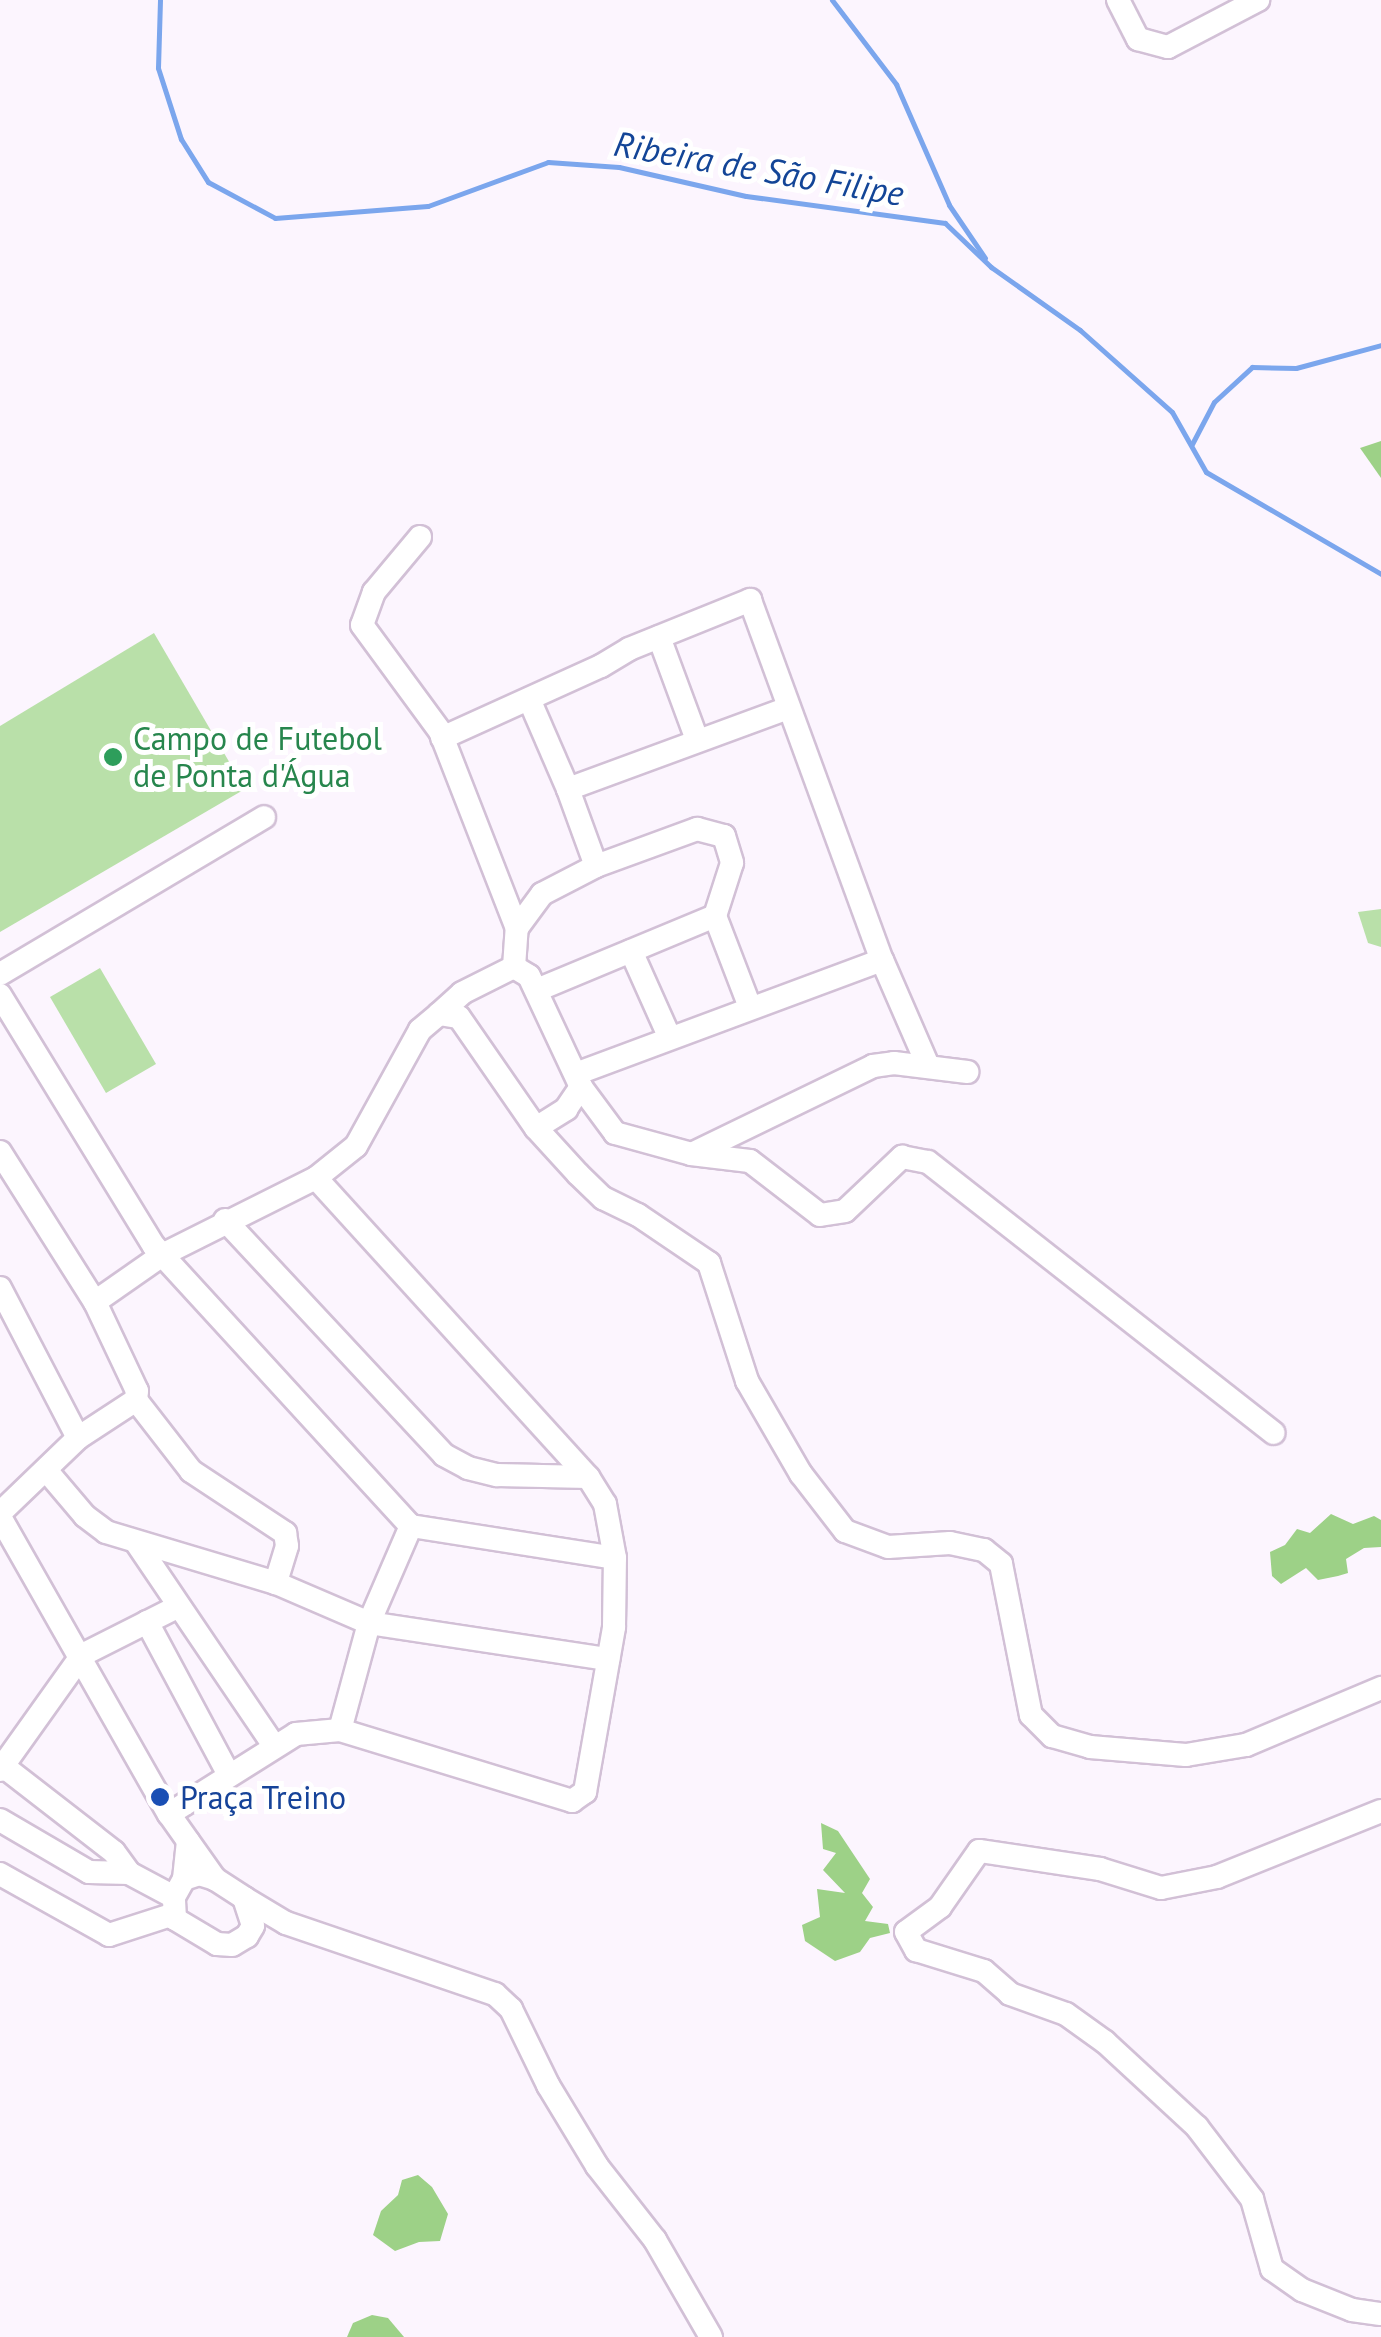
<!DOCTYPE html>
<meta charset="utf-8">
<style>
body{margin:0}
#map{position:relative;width:1381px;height:2337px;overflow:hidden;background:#fcf5fe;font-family:"PT Sans",sans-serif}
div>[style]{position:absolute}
.green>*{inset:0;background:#b9e0a9}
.forest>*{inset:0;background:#9dd187}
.stream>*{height:5px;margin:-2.5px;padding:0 2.5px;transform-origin:2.5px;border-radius:2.5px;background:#7ba6ed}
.roads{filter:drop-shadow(2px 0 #d2c0d6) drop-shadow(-2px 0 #d2c0d6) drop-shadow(0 2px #d2c0d6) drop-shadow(0 -2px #d2c0d6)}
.minor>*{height:22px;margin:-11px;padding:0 11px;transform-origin:11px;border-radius:11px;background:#fff}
.dots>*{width:28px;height:28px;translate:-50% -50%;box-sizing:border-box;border:5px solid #fff;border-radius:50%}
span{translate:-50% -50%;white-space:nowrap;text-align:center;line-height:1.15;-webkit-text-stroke:10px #fff;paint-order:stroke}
.leisure-label{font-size:32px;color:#27864d}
.left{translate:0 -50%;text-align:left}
.transit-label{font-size:32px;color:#164399}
.water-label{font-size:35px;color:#134597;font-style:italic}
</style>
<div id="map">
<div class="green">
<div style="clip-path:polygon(154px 633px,245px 789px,0 932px,0 726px)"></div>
<div style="clip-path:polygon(1381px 909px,1381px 947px,1368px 943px,1358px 912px)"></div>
<div style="clip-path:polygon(100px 968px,156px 1064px,106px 1093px,50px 997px)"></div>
</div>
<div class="forest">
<div style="clip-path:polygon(1381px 441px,1381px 478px,1360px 448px)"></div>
<div style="clip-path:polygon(1331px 1514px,1353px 1524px,1374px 1516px,1381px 1520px,1381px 1547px,1364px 1548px,1346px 1559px,1348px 1573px,1338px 1576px,1318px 1580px,1306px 1568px,1281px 1584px,1272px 1576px,1270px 1552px,1285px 1545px,1297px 1529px,1310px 1533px)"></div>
<div style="clip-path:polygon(821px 1823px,838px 1831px,870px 1879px,862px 1893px,873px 1907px,865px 1921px,888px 1924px,890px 1933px,870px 1938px,860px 1952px,835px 1961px,805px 1941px,802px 1925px,820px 1917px,817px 1889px,845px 1893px,823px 1870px,836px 1853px,823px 1849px)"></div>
<div style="clip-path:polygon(418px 2175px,432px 2187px,448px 2214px,440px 2241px,419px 2242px,395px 2251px,373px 2235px,381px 2211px,398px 2195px,402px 2180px)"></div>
<div style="clip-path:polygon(372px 2315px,388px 2318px,404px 2337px,347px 2337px,353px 2323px)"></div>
</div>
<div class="stream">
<div style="left:160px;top:0;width:68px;rotate:91.7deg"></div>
<div style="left:158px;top:68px;width:75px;rotate:72.1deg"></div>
<div style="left:181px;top:139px;width:51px;rotate:57.9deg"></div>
<div style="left:208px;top:182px;width:76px;rotate:28.2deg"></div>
<div style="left:275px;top:218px;width:153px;rotate:-4.5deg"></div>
<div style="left:428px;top:206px;width:128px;rotate:-20.1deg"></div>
<div style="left:548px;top:162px;width:71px;rotate:4deg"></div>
<div style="left:619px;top:167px;width:130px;rotate:12.9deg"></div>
<div style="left:746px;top:196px;width:201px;rotate:7.7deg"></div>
<div style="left:945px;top:223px;width:64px;rotate:43.7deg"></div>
<div style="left:991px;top:267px;width:109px;rotate:35.3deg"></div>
<div style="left:1080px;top:330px;width:123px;rotate:41.7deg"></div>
<div style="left:1172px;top:412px;width:69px;rotate:60.5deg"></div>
<div style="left:1206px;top:472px;width:203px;rotate:30.2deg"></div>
<div style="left:832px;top:0;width:106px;rotate:52.7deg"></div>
<div style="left:896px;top:84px;width:132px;rotate:66.3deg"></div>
<div style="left:949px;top:205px;width:64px;rotate:55.8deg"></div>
<div style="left:1192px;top:444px;width:47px;rotate:-62.4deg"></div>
<div style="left:1214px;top:402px;width:52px;rotate:-42.6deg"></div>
<div style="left:1252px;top:367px;width:44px;rotate:1.3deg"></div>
<div style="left:1296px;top:368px;width:88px;rotate:-15.1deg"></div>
</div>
<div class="roads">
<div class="minor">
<div style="left:1118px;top:0;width:44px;rotate:62.9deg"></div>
<div style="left:1138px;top:39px;width:31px;rotate:15deg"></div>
<div style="left:1168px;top:47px;width:102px;rotate:-27.6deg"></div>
<div style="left:420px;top:537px;width:72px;rotate:129.9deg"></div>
<div style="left:374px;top:592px;width:35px;rotate:110deg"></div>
<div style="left:362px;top:625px;width:132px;rotate:53.7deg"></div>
<div style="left:440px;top:731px;width:212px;rotate:68.7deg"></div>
<div style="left:659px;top:637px;width:110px;rotate:69.7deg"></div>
<div style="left:529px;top:699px;width:98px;rotate:66.6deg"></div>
<div style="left:442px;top:738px;width:175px;rotate:-24.4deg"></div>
<div style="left:601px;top:666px;width:33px;rotate:-31deg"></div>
<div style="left:629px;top:649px;width:131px;rotate:-22deg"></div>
<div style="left:750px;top:600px;width:383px;rotate:69.9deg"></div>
<div style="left:882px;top:960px;width:327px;rotate:159.6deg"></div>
<div style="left:596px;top:866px;width:108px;rotate:-20.1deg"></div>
<div style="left:697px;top:829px;width:28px;rotate:15deg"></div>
<div style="left:724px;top:836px;width:28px;rotate:73deg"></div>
<div style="left:732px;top:863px;width:56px;rotate:107.8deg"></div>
<div style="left:715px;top:916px;width:97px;rotate:69deg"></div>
<div style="left:631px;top:951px;width:93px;rotate:65.9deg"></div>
<div style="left:882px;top:960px;width:116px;rotate:66.5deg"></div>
<div style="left:514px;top:967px;width:39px;rotate:-86deg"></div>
<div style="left:517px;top:928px;width:42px;rotate:-53.7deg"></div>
<div style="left:542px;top:894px;width:61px;rotate:-27.4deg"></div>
<div style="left:596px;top:866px;width:82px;rotate:-110deg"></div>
<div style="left:568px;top:789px;width:234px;rotate:-20.2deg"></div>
<div style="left:0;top:974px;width:307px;rotate:-30.7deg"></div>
<div style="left:537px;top:990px;width:193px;rotate:-22.6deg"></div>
<div style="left:0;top:995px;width:294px;rotate:58.5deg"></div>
<div style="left:154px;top:1246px;width:380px;rotate:47.5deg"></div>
<div style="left:411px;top:1526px;width:206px;rotate:8.9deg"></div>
<div style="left:439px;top:1014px;width:31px;rotate:-42deg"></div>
<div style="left:462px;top:993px;width:58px;rotate:-26.6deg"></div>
<div style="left:514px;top:967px;width:17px;rotate:31deg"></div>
<div style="left:529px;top:976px;width:123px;rotate:64.9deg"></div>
<div style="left:581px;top:1087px;width:57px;rotate:53.5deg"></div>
<div style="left:615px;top:1133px;width:79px;rotate:15.4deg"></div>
<div style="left:691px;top:1154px;width:59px;rotate:6.8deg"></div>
<div style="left:750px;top:1161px;width:88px;rotate:37.6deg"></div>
<div style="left:820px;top:1215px;width:25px;rotate:-9deg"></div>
<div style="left:845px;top:1211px;width:79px;rotate:-43.5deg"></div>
<div style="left:902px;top:1157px;width:26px;rotate:11deg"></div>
<div style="left:928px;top:1162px;width:439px;rotate:38.1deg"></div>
<div style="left:536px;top:1128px;width:36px;rotate:-32deg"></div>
<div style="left:566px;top:1109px;width:27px;rotate:-56deg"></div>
<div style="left:0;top:1152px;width:178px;rotate:57.7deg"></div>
<div style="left:95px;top:1302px;width:98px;rotate:64.7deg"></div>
<div style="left:137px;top:1391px;width:9px;rotate:96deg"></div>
<div style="left:136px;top:1400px;width:69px;rotate:146.8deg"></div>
<div style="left:78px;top:1438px;width:108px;rotate:136.1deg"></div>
<div style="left:694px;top:1153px;width:199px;rotate:-25.9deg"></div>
<div style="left:873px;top:1066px;width:21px;rotate:-8deg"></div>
<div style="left:894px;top:1063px;width:74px;rotate:7deg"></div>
<div style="left:225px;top:1220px;width:321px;rotate:47deg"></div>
<div style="left:444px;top:1455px;width:27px;rotate:28deg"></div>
<div style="left:468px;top:1468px;width:30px;rotate:14deg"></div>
<div style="left:497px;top:1475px;width:91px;rotate:1.3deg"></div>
<div style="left:0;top:1288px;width:169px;rotate:62.5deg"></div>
<div style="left:95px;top:1302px;width:82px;rotate:-35deg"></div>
<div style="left:162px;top:1255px;width:172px;rotate:-26.6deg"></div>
<div style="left:316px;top:1178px;width:51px;rotate:-38.7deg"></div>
<div style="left:356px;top:1146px;width:132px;rotate:-61.1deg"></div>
<div style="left:420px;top:1030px;width:25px;rotate:-40deg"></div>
<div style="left:439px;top:1014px;width:20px;rotate:9deg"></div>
<div style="left:459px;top:1017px;width:135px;rotate:55.3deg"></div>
<div style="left:536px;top:1128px;width:62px;rotate:47.6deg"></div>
<div style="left:578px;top:1174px;width:35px;rotate:44deg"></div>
<div style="left:603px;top:1198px;width:39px;rotate:26deg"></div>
<div style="left:638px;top:1215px;width:86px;rotate:34.1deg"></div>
<div style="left:709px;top:1263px;width:124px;rotate:72.1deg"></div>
<div style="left:747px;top:1381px;width:108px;rotate:59.9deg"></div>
<div style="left:801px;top:1474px;width:72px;rotate:52.3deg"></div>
<div style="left:845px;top:1531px;width:46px;rotate:20.4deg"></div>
<div style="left:888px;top:1547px;width:62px;rotate:-3.7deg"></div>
<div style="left:950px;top:1543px;width:35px;rotate:12deg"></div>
<div style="left:984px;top:1550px;width:22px;rotate:39deg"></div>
<div style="left:1001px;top:1564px;width:154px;rotate:78.8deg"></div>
<div style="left:1031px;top:1715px;width:30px;rotate:45deg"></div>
<div style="left:1052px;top:1736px;width:40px;rotate:16deg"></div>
<div style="left:1090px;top:1747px;width:96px;rotate:4.8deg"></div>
<div style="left:1186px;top:1755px;width:61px;rotate:-9.5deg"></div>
<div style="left:1246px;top:1745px;width:147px;rotate:-22.9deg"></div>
<div style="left:136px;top:1400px;width:90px;rotate:52.2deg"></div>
<div style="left:191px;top:1471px;width:113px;rotate:33.4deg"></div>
<div style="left:285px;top:1533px;width:13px;rotate:81deg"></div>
<div style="left:287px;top:1546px;width:39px;rotate:107deg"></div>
<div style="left:46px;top:1470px;width:60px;rotate:49.7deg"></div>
<div style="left:85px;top:1516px;width:26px;rotate:37deg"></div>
<div style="left:106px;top:1532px;width:177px;rotate:16.7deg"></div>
<div style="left:276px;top:1583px;width:101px;rotate:23.3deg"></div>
<div style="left:369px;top:1623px;width:242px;rotate:8.6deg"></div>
<div style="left:0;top:1517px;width:342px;rotate:60.4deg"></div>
<div style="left:169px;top:1814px;width:80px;rotate:54.7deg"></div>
<div style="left:136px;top:1542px;width:246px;rotate:55.9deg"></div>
<div style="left:147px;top:1622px;width:174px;rotate:61.8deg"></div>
<div style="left:340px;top:1730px;width:111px;rotate:-74.8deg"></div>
<div style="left:369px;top:1623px;width:106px;rotate:-66.6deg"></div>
<div style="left:3px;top:1766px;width:140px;rotate:37.8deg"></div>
<div style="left:114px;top:1852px;width:26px;rotate:54deg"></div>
<div style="left:0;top:1770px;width:141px;rotate:-54.5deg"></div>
<div style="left:82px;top:1655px;width:106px;rotate:-26.8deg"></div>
<div style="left:1381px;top:1811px;width:177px;rotate:158.1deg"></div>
<div style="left:1217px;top:1877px;width:57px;rotate:168.9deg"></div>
<div style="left:1161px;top:1888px;width:64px;rotate:-162.7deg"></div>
<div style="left:1100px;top:1869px;width:122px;rotate:-171.5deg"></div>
<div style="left:979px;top:1851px;width:68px;rotate:124.9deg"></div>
<div style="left:940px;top:1907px;width:42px;rotate:143.7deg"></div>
<div style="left:906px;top:1932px;width:21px;rotate:61deg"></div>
<div style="left:916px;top:1950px;width:71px;rotate:17.2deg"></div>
<div style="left:984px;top:1971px;width:35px;rotate:41deg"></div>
<div style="left:1010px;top:1994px;width:59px;rotate:19.7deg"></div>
<div style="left:1066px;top:2014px;width:48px;rotate:35.7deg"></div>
<div style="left:1105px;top:2042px;width:125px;rotate:42.7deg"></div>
<div style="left:1197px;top:2127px;width:91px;rotate:52.6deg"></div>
<div style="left:1252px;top:2199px;width:73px;rotate:74.1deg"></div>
<div style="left:1272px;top:2269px;width:37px;rotate:35deg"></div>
<div style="left:1302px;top:2290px;width:54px;rotate:21.8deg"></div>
<div style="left:1352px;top:2310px;width:29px;rotate:8deg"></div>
<div style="left:169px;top:1814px;width:150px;rotate:-32.2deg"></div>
<div style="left:296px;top:1734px;width:44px;rotate:-5.2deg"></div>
<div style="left:340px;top:1730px;width:243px;rotate:17deg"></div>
<div style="left:572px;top:1801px;width:16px;rotate:-35deg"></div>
<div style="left:585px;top:1792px;width:168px;rotate:-80deg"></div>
<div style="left:614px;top:1627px;width:69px;rotate:-89.2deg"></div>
<div style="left:615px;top:1558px;width:55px;rotate:-100.5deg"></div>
<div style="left:605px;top:1504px;width:32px;rotate:-122deg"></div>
<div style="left:588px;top:1477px;width:404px;rotate:-132.3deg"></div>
<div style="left:0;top:1820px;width:103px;rotate:30.3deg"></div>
<div style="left:89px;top:1872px;width:40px;rotate:1.4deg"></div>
<div style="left:129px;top:1873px;width:51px;rotate:28.1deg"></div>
<div style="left:0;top:1874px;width:125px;rotate:29.2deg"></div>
<div style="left:109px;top:1935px;width:68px;rotate:-17.9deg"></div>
<div style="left:184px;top:1879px;width:16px;rotate:-18deg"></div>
<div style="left:199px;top:1874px;width:17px;rotate:17deg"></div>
<div style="left:215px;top:1879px;width:35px;rotate:33deg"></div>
<div style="left:244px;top:1898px;width:29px;rotate:72deg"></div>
<div style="left:253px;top:1926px;width:12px;rotate:121deg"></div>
<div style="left:247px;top:1936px;width:17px;rotate:149deg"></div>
<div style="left:232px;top:1945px;width:15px;rotate:-176deg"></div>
<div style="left:217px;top:1944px;width:49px;rotate:-149.2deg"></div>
<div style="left:175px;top:1919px;width:22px;rotate:-93deg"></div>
<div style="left:174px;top:1897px;width:21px;rotate:-61deg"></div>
<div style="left:184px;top:1879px;width:38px;rotate:-84deg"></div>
<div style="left:244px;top:1898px;width:49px;rotate:30.8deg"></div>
<div style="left:286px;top:1923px;width:221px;rotate:18.8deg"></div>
<div style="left:495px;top:1994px;width:22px;rotate:43deg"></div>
<div style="left:511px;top:2009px;width:85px;rotate:64deg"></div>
<div style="left:548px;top:2085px;width:95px;rotate:58.8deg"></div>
<div style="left:597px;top:2166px;width:94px;rotate:51.9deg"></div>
<div style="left:655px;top:2240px;width:112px;rotate:60deg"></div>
</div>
</div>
<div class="dots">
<div style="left:113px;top:757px;background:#2e9e5b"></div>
<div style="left:160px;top:1797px;background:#1a4fb4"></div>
</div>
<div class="leisure-label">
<span class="left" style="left:133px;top:757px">Campo de Futebol<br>de Ponta d'Água</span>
</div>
<div class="transit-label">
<span class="left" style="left:180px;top:1797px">Praça Treino</span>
</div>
<div class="water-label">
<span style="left:759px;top:168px;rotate:10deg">Ribeira de São Filipe</span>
</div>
</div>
